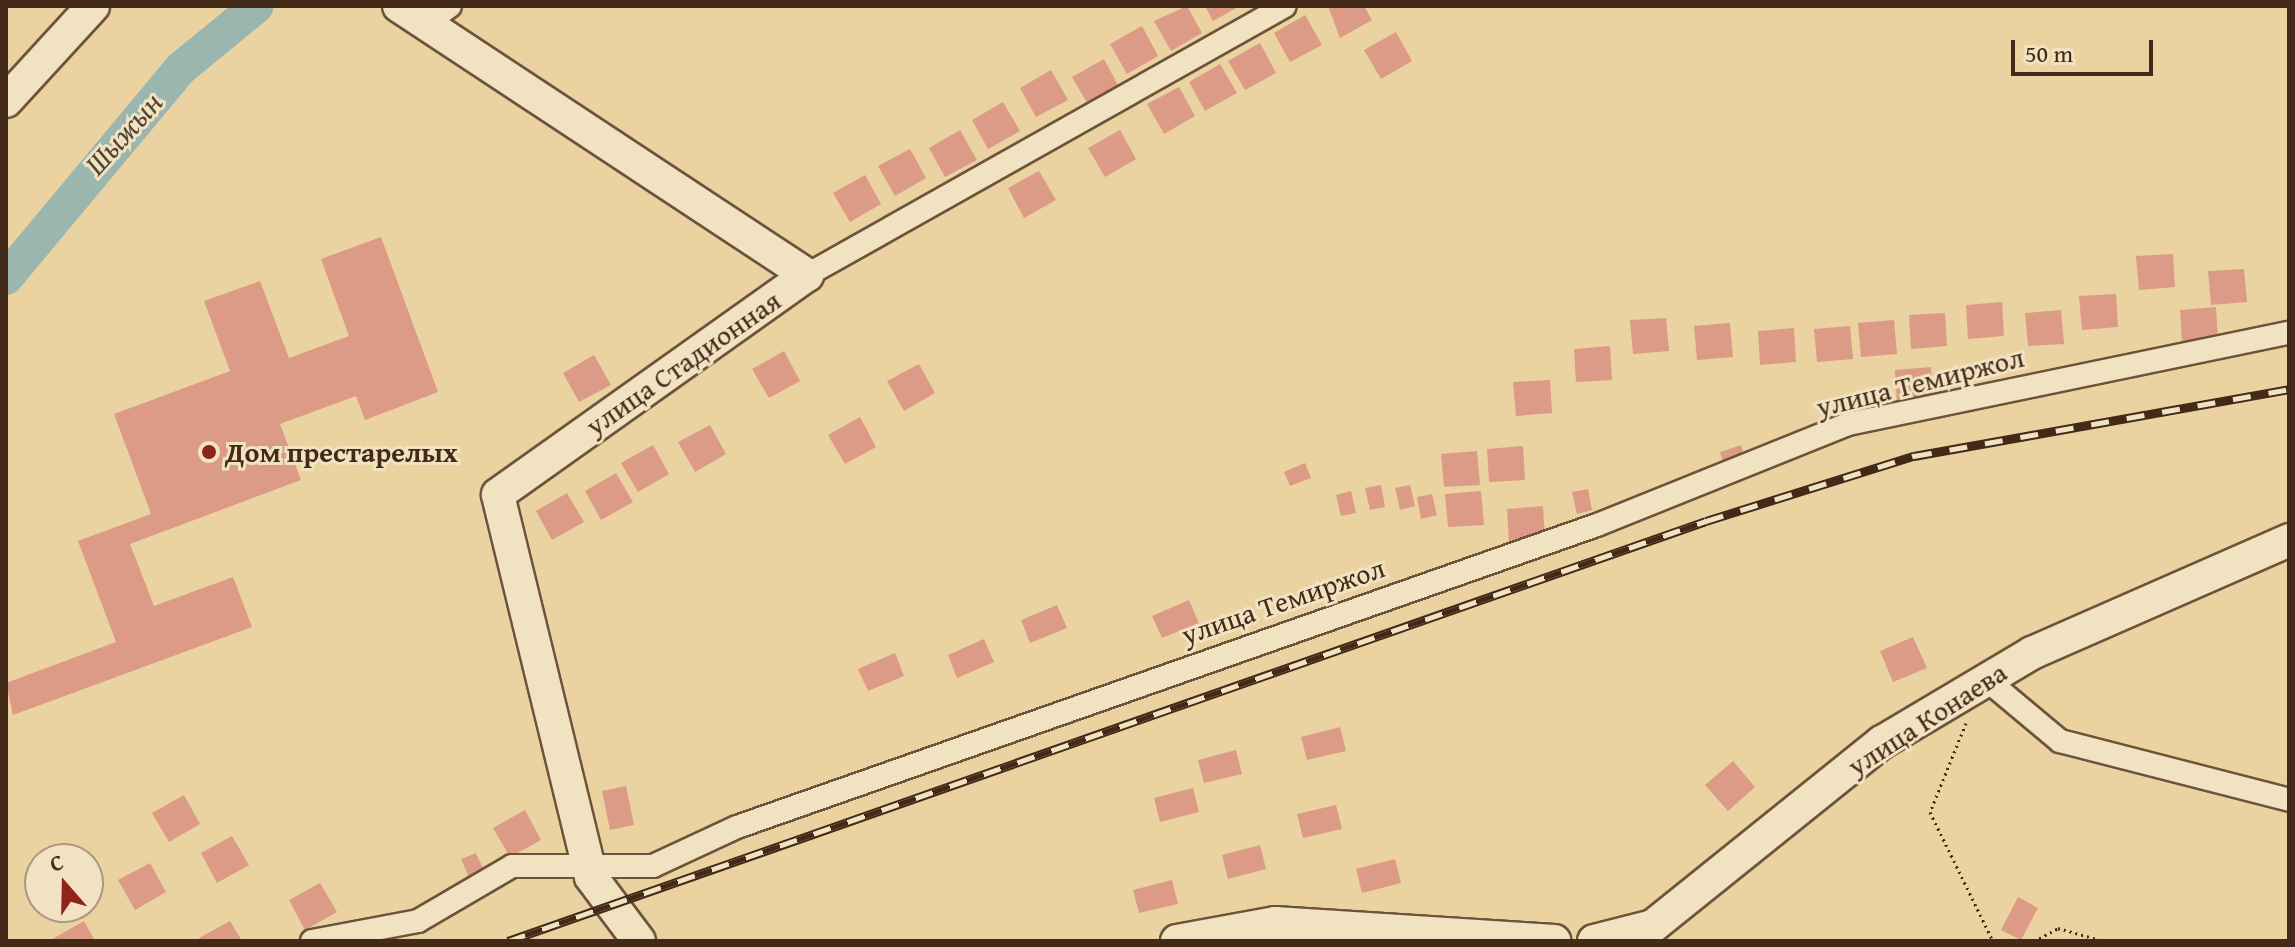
<!DOCTYPE html>
<meta charset="utf-8">
<style>
body{margin:0}
#map{position:relative;width:2295px;height:947px;overflow:hidden;background:#ead2a1;font-family:"Gentium Book Plus",serif}
div>[style]{position:absolute}
.river>*{height:34px;margin:-17px;padding:0 17px;transform-origin:17px;border-radius:17px;background:#9ab6ae}
.building>*{inset:0;background:#dc9b86}
.path>*{height:3px;margin-top:-1.5px;transform-origin:0;background:repeating-linear-gradient(90deg,#432917 0 2px,transparent 0 6px)}
.roads{filter:drop-shadow(2px 0 #6d533a) drop-shadow(-2px 0 #6d533a) drop-shadow(0 2px #6d533a) drop-shadow(0 -2px #6d533a)}
.street>*{height:22px;margin:-11px;padding:0 11px;transform-origin:11px;border-radius:11px;background:#f1e2c2}
.secondary>*{height:32px;margin:-16px;padding:0 16px;transform-origin:16px;border-radius:16px;background:#f1e2c2}
.rail>*{height:9px;margin-top:-4.5px;transform-origin:0;background:repeating-linear-gradient(90deg,#f1e2c2 0 18px,#432917 0 36px);box-sizing:border-box;border-block:2px solid #432917}
.dots>*{width:22px;height:22px;translate:-50% -50%;box-sizing:border-box;border:4px solid #f1e2c2;border-radius:50%}
span{translate:-50% -50%;white-space:nowrap;text-align:center;line-height:1.15;-webkit-text-stroke:6px #f1e2c2;paint-order:stroke}
.street-label{font-size:28px;color:#432917}
.poi-label{font-size:28px;color:#432917;font-weight:700}
.left{translate:0 -50%;text-align:left}
.water-label{font-size:30px;color:#544535;font-style:italic}
.frame{position:absolute;inset:0;border:8px solid #432917;pointer-events:none}
.north{position:absolute;left:24px;top:843px;width:80px;height:80px;box-sizing:border-box;background:#f1e2c2;border:2px solid #ab987e;border-radius:50%;rotate:340deg;font-size:22px;font-weight:700;line-height:32px;text-align:center;color:#432917}
.north::after{content:'';display:block;margin:auto;width:28px;height:36px;background:#8f2418;clip-path:polygon(50% 0,100% 100%,50% 72%,0 100%)}
.scale{position:absolute;left:2011px;top:40px;width:142px;height:36px;box-sizing:border-box;border:4px solid #432917;border-top:0;padding-left:10px;font-size:24px;line-height:28px;white-space:nowrap;color:#432917;-webkit-text-stroke:6px #f1e2c2;paint-order:stroke}
</style>
<div id="map">
<div class="river">
<div style="left:6px;top:278px;width:272px;rotate:-50.2deg"></div>
<div style="left:180px;top:69px;width:99px;rotate:-39.3deg"></div>
</div>
<div class="building">
<div style="clip-path:polygon(1187px 6px,1202px 33px,1171px 51px,1154px 21px)"></div>
<div style="clip-path:polygon(1205px 6px,1240px 6px,1213px 21px)"></div>
<div style="clip-path:polygon(1328px 6px,1364px 6px,1372px 20px,1340px 38px)"></div>
<div style="clip-path:polygon(1305px 15px,1322px 45px,1290px 62px,1274px 33px)"></div>
<div style="clip-path:polygon(1142px 26px,1158px 56px,1127px 74px,1110px 44px)"></div>
<div style="clip-path:polygon(1396px 32px,1412px 61px,1381px 79px,1364px 50px)"></div>
<div style="clip-path:polygon(1260px 43px,1276px 73px,1245px 90px,1228px 61px)"></div>
<div style="clip-path:polygon(1104px 59px,1120px 89px,1089px 106px,1072px 77px)"></div>
<div style="clip-path:polygon(1220px 64px,1237px 93px,1205px 111px,1189px 82px)"></div>
<div style="clip-path:polygon(1051px 70px,1068px 100px,1036px 117px,1020px 88px)"></div>
<div style="clip-path:polygon(1179px 87px,1195px 116px,1164px 134px,1147px 104px)"></div>
<div style="clip-path:polygon(1003px 102px,1020px 131px,988px 149px,972px 120px)"></div>
<div style="clip-path:polygon(960px 130px,977px 160px,945px 177px,929px 148px)"></div>
<div style="clip-path:polygon(1120px 130px,1136px 159px,1105px 177px,1088px 148px)"></div>
<div style="clip-path:polygon(910px 149px,926px 178px,895px 196px,878px 166px)"></div>
<div style="clip-path:polygon(1039px 171px,1056px 200px,1024px 218px,1008px 188px)"></div>
<div style="clip-path:polygon(865px 175px,881px 204px,850px 222px,833px 193px)"></div>
<div style="clip-path:polygon(381px 237px,438px 392px,365px 420px,356px 396px,280px 424px,301px 480px,130px 544px,154px 606px,233px 577px,252px 627px,13px 715px,6px 683px,116px 642px,78px 541px,151px 514px,114px 414px,230px 371px,204px 301px,260px 281px,289px 358px,349px 336px,321px 259px)"></div>
<div style="clip-path:polygon(2173px 254px,2175px 287px,2139px 290px,2136px 256px)"></div>
<div style="clip-path:polygon(2244px 269px,2247px 302px,2211px 305px,2208px 271px)"></div>
<div style="clip-path:polygon(2116px 294px,2118px 327px,2082px 330px,2079px 296px)"></div>
<div style="clip-path:polygon(2002px 302px,2004px 336px,1968px 339px,1966px 305px)"></div>
<div style="clip-path:polygon(2216px 307px,2218px 340px,2182px 343px,2180px 310px)"></div>
<div style="clip-path:polygon(2061px 310px,2064px 344px,2028px 346px,2025px 313px)"></div>
<div style="clip-path:polygon(1945px 313px,1947px 346px,1911px 349px,1909px 315px)"></div>
<div style="clip-path:polygon(1666px 318px,1669px 351px,1633px 354px,1630px 320px)"></div>
<div style="clip-path:polygon(1894px 320px,1897px 354px,1861px 357px,1858px 323px)"></div>
<div style="clip-path:polygon(1730px 323px,1733px 357px,1697px 360px,1694px 326px)"></div>
<div style="clip-path:polygon(1850px 326px,1853px 359px,1817px 362px,1814px 329px)"></div>
<div style="clip-path:polygon(1794px 328px,1796px 362px,1760px 365px,1758px 331px)"></div>
<div style="clip-path:polygon(1610px 346px,1612px 380px,1576px 382px,1574px 349px)"></div>
<div style="clip-path:polygon(784px 351px,800px 381px,769px 398px,752px 369px)"></div>
<div style="clip-path:polygon(594px 355px,611px 385px,579px 402px,563px 373px)"></div>
<div style="clip-path:polygon(919px 364px,935px 393px,904px 411px,887px 381px)"></div>
<div style="clip-path:polygon(1931px 367px,1933px 400px,1897px 403px,1895px 370px)"></div>
<div style="clip-path:polygon(1550px 380px,1552px 413px,1516px 416px,1513px 382px)"></div>
<div style="clip-path:polygon(860px 417px,876px 447px,845px 464px,828px 435px)"></div>
<div style="clip-path:polygon(710px 425px,726px 454px,695px 472px,678px 442px)"></div>
<div style="clip-path:polygon(653px 445px,669px 474px,638px 492px,621px 463px)"></div>
<div style="clip-path:polygon(1741px 445px,1745px 460px,1724px 467px,1720px 452px)"></div>
<div style="clip-path:polygon(1523px 446px,1525px 480px,1489px 482px,1487px 449px)"></div>
<div style="clip-path:polygon(1477px 451px,1480px 485px,1444px 487px,1441px 454px)"></div>
<div style="clip-path:polygon(1305px 463px,1311px 478px,1290px 486px,1284px 472px)"></div>
<div style="clip-path:polygon(616px 473px,633px 502px,601px 520px,585px 491px)"></div>
<div style="clip-path:polygon(1381px 485px,1385px 507px,1370px 510px,1365px 488px)"></div>
<div style="clip-path:polygon(1410px 485px,1415px 506px,1400px 510px,1395px 488px)"></div>
<div style="clip-path:polygon(1588px 489px,1592px 510px,1577px 514px,1572px 492px)"></div>
<div style="clip-path:polygon(1351px 491px,1356px 513px,1341px 516px,1336px 495px)"></div>
<div style="clip-path:polygon(1481px 491px,1484px 525px,1448px 527px,1445px 494px)"></div>
<div style="clip-path:polygon(567px 493px,584px 522px,552px 540px,536px 511px)"></div>
<div style="clip-path:polygon(1432px 494px,1437px 515px,1421px 519px,1417px 497px)"></div>
<div style="clip-path:polygon(1543px 506px,1545px 540px,1509px 543px,1507px 509px)"></div>
<div style="clip-path:polygon(1189px 600px,1199px 623px,1162px 638px,1152px 616px)"></div>
<div style="clip-path:polygon(1057px 605px,1067px 628px,1030px 643px,1021px 620px)"></div>
<div style="clip-path:polygon(1913px 637px,1927px 668px,1893px 682px,1880px 651px)"></div>
<div style="clip-path:polygon(984px 639px,994px 662px,957px 678px,948px 655px)"></div>
<div style="clip-path:polygon(895px 653px,904px 676px,868px 691px,858px 669px)"></div>
<div style="clip-path:polygon(1340px 727px,1346px 751px,1307px 760px,1301px 737px)"></div>
<div style="clip-path:polygon(1236px 750px,1242px 774px,1204px 783px,1198px 760px)"></div>
<div style="clip-path:polygon(1733px 761px,1755px 787px,1728px 811px,1705px 785px)"></div>
<div style="clip-path:polygon(626px 786px,634px 825px,610px 830px,602px 791px)"></div>
<div style="clip-path:polygon(1193px 788px,1199px 812px,1160px 822px,1154px 798px)"></div>
<div style="clip-path:polygon(184px 795px,200px 824px,169px 842px,152px 813px)"></div>
<div style="clip-path:polygon(1336px 805px,1342px 829px,1303px 838px,1297px 814px)"></div>
<div style="clip-path:polygon(525px 810px,541px 840px,510px 857px,493px 828px)"></div>
<div style="clip-path:polygon(232px 836px,249px 865px,217px 883px,201px 853px)"></div>
<div style="clip-path:polygon(1260px 845px,1266px 869px,1228px 879px,1222px 855px)"></div>
<div style="clip-path:polygon(476px 853px,486px 875px,471px 882px,461px 859px)"></div>
<div style="clip-path:polygon(1395px 859px,1401px 883px,1362px 893px,1356px 869px)"></div>
<div style="clip-path:polygon(150px 863px,166px 892px,135px 910px,118px 880px)"></div>
<div style="clip-path:polygon(1172px 880px,1178px 904px,1139px 913px,1133px 890px)"></div>
<div style="clip-path:polygon(320px 883px,337px 912px,305px 930px,289px 900px)"></div>
<div style="clip-path:polygon(2018px 897px,2038px 908px,2021px 940px,2001px 930px)"></div>
<div style="clip-path:polygon(84px 921px,95px 941px,49px 941px)"></div>
<div style="clip-path:polygon(230px 921px,242px 941px,200px 941px,199px 938px)"></div>
</div>
<div class="path">
<div style="left:1966px;top:723px;width:96px;rotate:112deg"></div>
<div style="left:1930px;top:812px;width:144px;rotate:64deg"></div>
<div style="left:2034px;top:941px;width:27px;rotate:-28deg"></div>
<div style="left:2058px;top:928px;width:48px;rotate:15.8deg"></div>
</div>
<div class="roads">
<div class="street">
<div style="left:426px;top:23px;width:29px;rotate:-35deg"></div>
<div style="left:807px;top:275px;width:548px;rotate:-29.37deg"></div>
<div style="left:1987px;top:680px;width:95px;rotate:39.9deg"></div>
<div style="left:2060px;top:741px;width:236px;rotate:14.4deg"></div>
<div style="left:312px;top:941px;width:108px;rotate:-10.7deg"></div>
<div style="left:418px;top:921px;width:109px;rotate:-30.3deg"></div>
<div style="left:512px;top:866px;width:141px"></div>
<div style="left:653px;top:866px;width:93px;rotate:-24.9deg"></div>
<div style="left:737px;top:827px;width:911px;rotate:-19.35deg"></div>
<div style="left:1597px;top:525px;width:271px;rotate:-21.9deg"></div>
<div style="left:1848px;top:424px;width:450px;rotate:-11.7deg"></div>
</div>
<div class="secondary">
<div style="left:399px;top:6px;width:489px;rotate:33.4deg"></div>
<div style="left:807px;top:275px;width:379px;rotate:144.6deg"></div>
<div style="left:498px;top:495px;width:393px;rotate:76.3deg"></div>
<div style="left:591px;top:877px;width:80px;rotate:53.1deg"></div>
<div style="left:6px;top:101px;width:129px;rotate:-47.5deg"></div>
<div style="left:1177px;top:941px;width:100px;rotate:-10.4deg"></div>
<div style="left:1275px;top:923px;width:280px;rotate:3.7deg"></div>
<div style="left:1594px;top:941px;width:61px;rotate:-14.3deg"></div>
<div style="left:1653px;top:926px;width:294px;rotate:-38.8deg"></div>
<div style="left:1882px;top:742px;width:174px;rotate:-30.7deg"></div>
<div style="left:2032px;top:653px;width:281px;rotate:-23.7deg"></div>
</div>
</div>
<div class="rail">
<div style="left:508px;top:941px;width:1269px;rotate:-19.32deg"></div>
<div style="left:1706px;top:521px;width:218px;rotate:-17.4deg"></div>
<div style="left:1914px;top:456px;width:381px;rotate:-10.1deg"></div>
</div>
<div class="dots">
<div style="left:209px;top:452px;background:#8f2418"></div>
</div>
<div class="street-label">
<span style="left:683px;top:363px;rotate:-35deg">улица Стадионная</span>
<span style="left:1920px;top:382px;rotate:-14deg">улица Темиржол</span>
<span style="left:1283px;top:601px;rotate:-19deg">улица Темиржол</span>
<span style="left:1927px;top:719px;rotate:-33deg">улица Конаева</span>
</div>
<div class="poi-label">
<span class="left" style="left:225px;top:452px">Дом престарелых</span>
</div>
<div class="water-label">
<span style="left:123px;top:133px;rotate:-48deg">Шыжын</span>
</div>
<div class="frame"></div>
<div class="north">С</div>
<div class="scale">50 m</div>
</div>
